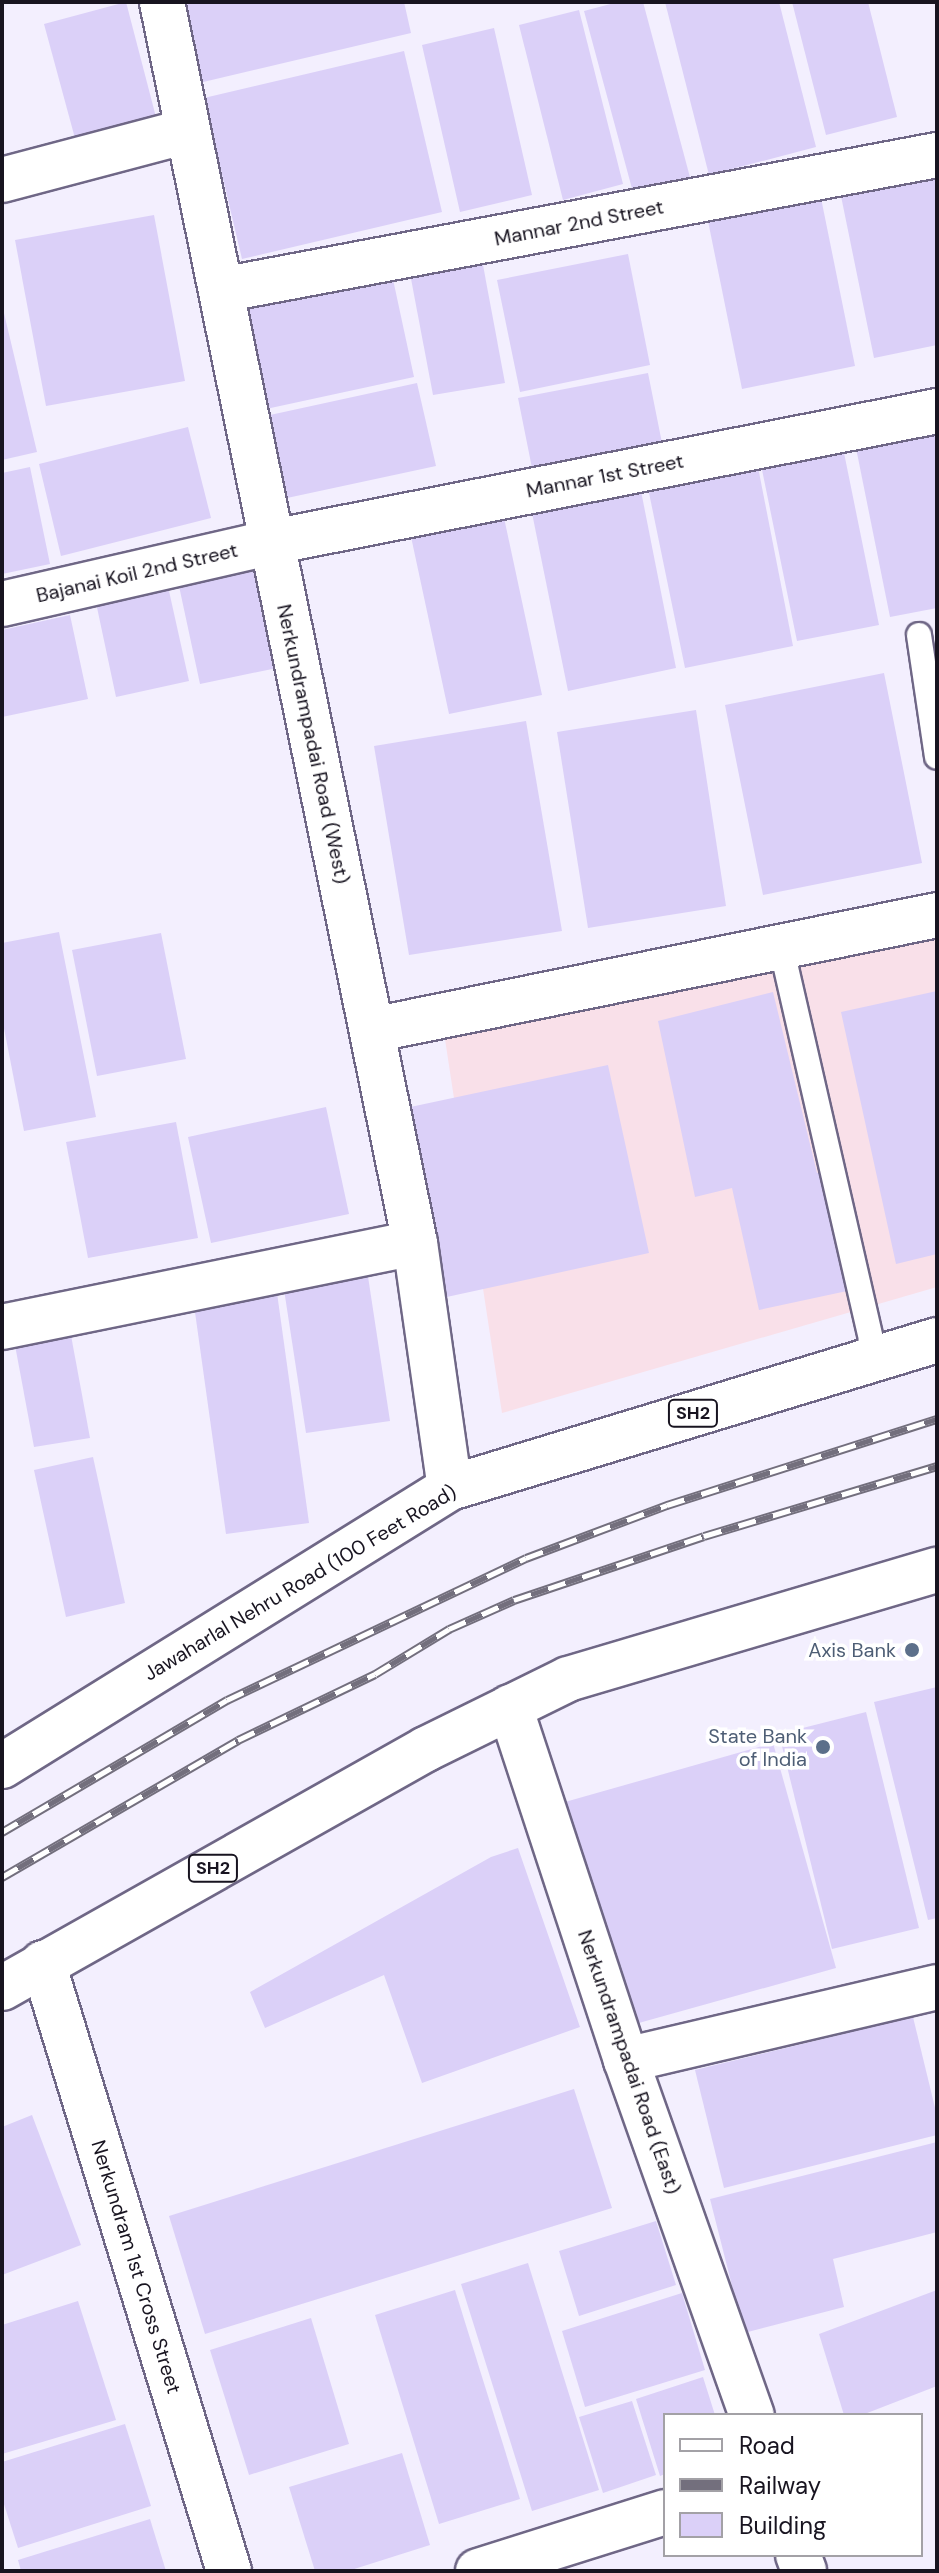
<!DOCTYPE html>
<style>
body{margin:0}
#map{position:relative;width:939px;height:2573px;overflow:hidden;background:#f3effe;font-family:"DM Sans",sans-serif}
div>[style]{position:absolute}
.commercial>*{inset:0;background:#f9e0e9}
.building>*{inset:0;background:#dbd0f8}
.roads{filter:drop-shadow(2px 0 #6f6786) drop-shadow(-2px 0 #6f6786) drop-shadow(0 2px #6f6786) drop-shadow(0 -2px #6f6786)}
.service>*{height:24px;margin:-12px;padding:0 12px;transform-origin:12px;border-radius:12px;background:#fff}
.minor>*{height:44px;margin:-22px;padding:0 22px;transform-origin:22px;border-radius:22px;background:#fff}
.tertiary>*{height:44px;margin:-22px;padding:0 22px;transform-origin:22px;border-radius:22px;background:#fff}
.primary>*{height:44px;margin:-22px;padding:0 22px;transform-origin:22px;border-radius:22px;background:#fff}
.rail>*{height:9px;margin-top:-4.5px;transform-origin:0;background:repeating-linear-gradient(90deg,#fff 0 18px,#736f7d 0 36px);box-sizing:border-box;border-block:2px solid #736f7d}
.dots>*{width:22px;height:22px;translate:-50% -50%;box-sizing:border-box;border:4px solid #fff;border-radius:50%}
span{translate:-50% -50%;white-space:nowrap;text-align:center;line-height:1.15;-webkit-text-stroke:7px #fff;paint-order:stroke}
.shield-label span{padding:2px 6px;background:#fff;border:2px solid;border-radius:6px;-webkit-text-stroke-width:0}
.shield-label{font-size:18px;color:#181420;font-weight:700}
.street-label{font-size:20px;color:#181420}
.service-label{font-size:20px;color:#4e5e75}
.right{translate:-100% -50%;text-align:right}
.frame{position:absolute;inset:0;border:4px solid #181420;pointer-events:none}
.legend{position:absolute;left:663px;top:2413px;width:260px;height:144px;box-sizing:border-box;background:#fff;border:2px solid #a3a1a6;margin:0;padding:10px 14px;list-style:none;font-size:24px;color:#181420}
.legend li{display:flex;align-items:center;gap:16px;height:40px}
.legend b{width:40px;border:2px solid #a3a1a6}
</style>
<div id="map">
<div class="commercial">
<div style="clip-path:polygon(937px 913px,937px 1287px,502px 1413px,443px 1026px)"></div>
</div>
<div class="building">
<div style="clip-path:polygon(126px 2px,157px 121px,76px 142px,44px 24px)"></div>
<div style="clip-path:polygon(180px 2px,404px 2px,411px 33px,199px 83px)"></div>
<div style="clip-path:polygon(618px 2px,643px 2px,691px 181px,634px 196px,584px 11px)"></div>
<div style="clip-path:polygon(665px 2px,779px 2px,816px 147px,709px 175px)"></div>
<div style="clip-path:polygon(792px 2px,868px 2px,897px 117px,826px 135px)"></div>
<div style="clip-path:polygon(579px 10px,623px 184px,563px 200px,519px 25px)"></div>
<div style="clip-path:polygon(494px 28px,532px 195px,460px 212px,422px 45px)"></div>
<div style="clip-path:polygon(404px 51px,442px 212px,242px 259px,204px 98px)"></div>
<div style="clip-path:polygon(937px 177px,937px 345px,874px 358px,841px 196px)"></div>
<div style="clip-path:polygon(820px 193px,855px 366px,742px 389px,707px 216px)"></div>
<div style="clip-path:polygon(154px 215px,185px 381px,46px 406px,15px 240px)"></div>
<div style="clip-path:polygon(480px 249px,505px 383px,433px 395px,408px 263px)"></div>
<div style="clip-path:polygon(628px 254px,650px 365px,520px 392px,497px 280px)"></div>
<div style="clip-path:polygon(391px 270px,414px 377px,266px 409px,243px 301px)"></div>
<div style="clip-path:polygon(3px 309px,37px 452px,2px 460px,2px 310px)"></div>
<div style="clip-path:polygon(648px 373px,662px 443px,532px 468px,518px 398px)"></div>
<div style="clip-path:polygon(417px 383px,436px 466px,287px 498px,270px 415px)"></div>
<div style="clip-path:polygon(937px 422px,937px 608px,890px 617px,854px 438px)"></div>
<div style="clip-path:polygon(188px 427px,211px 518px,61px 556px,39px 464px)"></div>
<div style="clip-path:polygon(842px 443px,879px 625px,797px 641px,760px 460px)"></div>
<div style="clip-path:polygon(757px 462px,793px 646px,685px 668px,647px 483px)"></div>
<div style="clip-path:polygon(30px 467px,50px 564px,2px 574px,2px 473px)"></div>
<div style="clip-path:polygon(641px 491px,676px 668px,568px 691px,532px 513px)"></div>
<div style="clip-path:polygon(503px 513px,542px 695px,449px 714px,410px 532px)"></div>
<div style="clip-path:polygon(256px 569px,277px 668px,200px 684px,179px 586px)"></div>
<div style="clip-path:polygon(167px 582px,189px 681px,116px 697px,95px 598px)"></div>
<div style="clip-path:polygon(70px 615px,88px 699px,2px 717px,2px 630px)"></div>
<div style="clip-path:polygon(884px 673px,922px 863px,763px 895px,725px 705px)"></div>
<div style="clip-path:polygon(696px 710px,726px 906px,588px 928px,557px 732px)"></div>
<div style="clip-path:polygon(526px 721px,562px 931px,409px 955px,374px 746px)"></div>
<div style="clip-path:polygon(59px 932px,96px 1117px,24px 1131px,2px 1018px,2px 943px)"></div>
<div style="clip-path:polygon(161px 933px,186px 1059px,97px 1076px,72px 950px)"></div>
<div style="clip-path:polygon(937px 991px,937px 1254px,896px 1264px,841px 1012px)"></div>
<div style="clip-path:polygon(773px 992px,817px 1173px,822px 1171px,847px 1291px,759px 1310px,732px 1188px,695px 1197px,658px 1021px)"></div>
<div style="clip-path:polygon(608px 1065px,649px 1253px,442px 1298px,401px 1109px)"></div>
<div style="clip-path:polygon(326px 1107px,349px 1214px,211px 1243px,188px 1137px)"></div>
<div style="clip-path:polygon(176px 1122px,198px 1238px,88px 1258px,66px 1142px)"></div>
<div style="clip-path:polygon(367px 1270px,390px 1421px,306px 1433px,283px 1283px)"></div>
<div style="clip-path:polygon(277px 1293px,309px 1523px,226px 1534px,194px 1305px)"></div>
<div style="clip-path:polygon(70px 1330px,90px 1438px,34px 1447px,14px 1340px)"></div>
<div style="clip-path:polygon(93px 1457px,125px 1603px,66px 1617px,34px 1470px)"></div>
<div style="clip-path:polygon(937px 1687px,937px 1918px,928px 1920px,874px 1702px)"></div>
<div style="clip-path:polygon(866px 1712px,919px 1928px,832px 1949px,779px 1734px)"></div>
<div style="clip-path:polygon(773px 1743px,836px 1968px,628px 2026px,565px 1802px)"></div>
<div style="clip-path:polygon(518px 1848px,580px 2027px,422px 2083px,384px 1975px,265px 2028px,250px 1992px,491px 1857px)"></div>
<div style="clip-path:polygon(913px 2017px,937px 2116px,937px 2135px,724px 2188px,695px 2070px)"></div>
<div style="clip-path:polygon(574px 2089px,612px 2208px,205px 2334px,169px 2216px)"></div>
<div style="clip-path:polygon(32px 2115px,81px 2245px,2px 2275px,2px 2127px)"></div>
<div style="clip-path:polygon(937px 2142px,937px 2232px,833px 2259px,844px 2307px,744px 2333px,710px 2199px)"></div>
<div style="clip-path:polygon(656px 2221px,676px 2285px,579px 2316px,559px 2251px)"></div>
<div style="clip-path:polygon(528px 2263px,599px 2490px,532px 2511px,461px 2284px)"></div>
<div style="clip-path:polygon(455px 2290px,520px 2499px,439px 2524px,375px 2315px)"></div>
<div style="clip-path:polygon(937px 2290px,937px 2386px,862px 2415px,844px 2415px,819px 2334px)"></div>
<div style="clip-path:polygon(682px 2293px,705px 2370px,585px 2407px,562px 2331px)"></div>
<div style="clip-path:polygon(78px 2301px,116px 2420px,2px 2454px,2px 2325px)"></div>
<div style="clip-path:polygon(311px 2318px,349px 2444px,249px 2475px,210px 2350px)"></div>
<div style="clip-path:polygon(703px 2377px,715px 2415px,665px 2415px,665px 2474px,660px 2476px,636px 2399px)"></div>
<div style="clip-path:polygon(632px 2401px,656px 2475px,603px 2493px,579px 2417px)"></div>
<div style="clip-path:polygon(125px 2424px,151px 2506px,18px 2548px,2px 2498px,2px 2462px)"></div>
<div style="clip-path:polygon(402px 2453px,430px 2545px,348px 2571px,315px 2571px,289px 2487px)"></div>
<div style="clip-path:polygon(150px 2519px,166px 2571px,21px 2571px,18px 2560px)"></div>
</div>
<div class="roads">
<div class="service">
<div style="left:919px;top:635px;width:123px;rotate:81.6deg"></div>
<div style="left:781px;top:946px;width:403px;rotate:77.1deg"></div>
<div style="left:871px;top:1339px;width:21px;rotate:101deg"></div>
</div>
<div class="minor">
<div style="left:2px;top:180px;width:192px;rotate:-14.8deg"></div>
<div style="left:221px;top:290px;width:729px;rotate:-10.68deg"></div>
<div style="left:2px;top:604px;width:277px;rotate:-12.9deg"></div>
<div style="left:272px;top:542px;width:678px;rotate:-11.14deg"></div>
<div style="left:372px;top:1030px;width:577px;rotate:-11.5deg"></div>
<div style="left:2px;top:1327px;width:421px;rotate:-11.5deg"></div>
<div style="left:43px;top:1963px;width:636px;rotate:72.99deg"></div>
<div style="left:626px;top:2060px;width:319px;rotate:-13.2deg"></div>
<div style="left:478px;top:2571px;width:196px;rotate:-17.5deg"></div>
</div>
<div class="tertiary">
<div style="left:162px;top:2px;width:1267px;rotate:78.48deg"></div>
<div style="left:415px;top:1243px;width:247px;rotate:81.9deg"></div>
<div style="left:510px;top:1707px;width:372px;rotate:71.8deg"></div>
<div style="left:626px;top:2060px;width:377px;rotate:70.5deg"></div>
<div style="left:798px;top:2555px;width:17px;rotate:69deg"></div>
</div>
<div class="primary">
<div style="left:2px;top:1766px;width:527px;rotate:-31.82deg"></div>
<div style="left:450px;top:1488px;width:509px;rotate:-16.9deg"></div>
<div style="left:2px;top:1988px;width:487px;rotate:-29.4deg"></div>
<div style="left:426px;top:1749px;width:158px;rotate:-26.2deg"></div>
<div style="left:568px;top:1679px;width:385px;rotate:-16.5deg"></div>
</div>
</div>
<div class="rail">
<div style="left:2px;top:1832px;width:261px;rotate:-30.4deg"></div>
<div style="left:227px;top:1700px;width:331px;rotate:-25.4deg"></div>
<div style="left:526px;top:1558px;width:151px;rotate:-20.6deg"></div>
<div style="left:667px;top:1505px;width:283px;rotate:-17.7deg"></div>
<div style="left:2px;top:1877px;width:273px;rotate:-30.1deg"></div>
<div style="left:238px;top:1740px;width:152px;rotate:-25.7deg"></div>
<div style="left:375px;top:1674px;width:87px;rotate:-31.3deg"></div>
<div style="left:449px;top:1629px;width:71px;rotate:-24deg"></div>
<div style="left:514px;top:1600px;width:200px;rotate:-18.6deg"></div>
<div style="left:704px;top:1536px;width:243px;rotate:-16.7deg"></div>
</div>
<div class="dots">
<div style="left:912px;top:1650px;background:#5c6f8a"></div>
<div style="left:823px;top:1747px;background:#5c6f8a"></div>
</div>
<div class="shield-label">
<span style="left:693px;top:1413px">SH2</span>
<span style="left:213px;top:1868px">SH2</span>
</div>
<div class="street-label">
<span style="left:579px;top:223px;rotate:-11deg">Mannar 2nd Street</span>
<span style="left:605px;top:476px;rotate:-11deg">Mannar 1st Street</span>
<span style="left:137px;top:573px;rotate:-13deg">Bajanai Koil 2nd Street</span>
<span style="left:313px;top:744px;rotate:78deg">Nerkundrampadai Road (West)</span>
<span style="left:300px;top:1583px;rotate:-31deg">Jawaharlal Nehru Road (100 Feet Road)</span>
<span style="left:629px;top:2062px;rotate:71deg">Nerkundrampadai Road (East)</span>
<span style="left:136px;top:2267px;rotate:73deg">Nerkundram 1st Cross Street</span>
</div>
<div class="service-label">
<span class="right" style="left:896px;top:1650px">Axis Bank</span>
<span class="right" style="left:807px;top:1748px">State Bank<br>of India</span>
</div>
<div class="frame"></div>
<ul class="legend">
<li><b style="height:10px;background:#fff"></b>Road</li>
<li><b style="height:10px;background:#736f7d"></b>Railway</li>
<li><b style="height:22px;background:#dbd0f8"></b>Building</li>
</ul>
</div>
